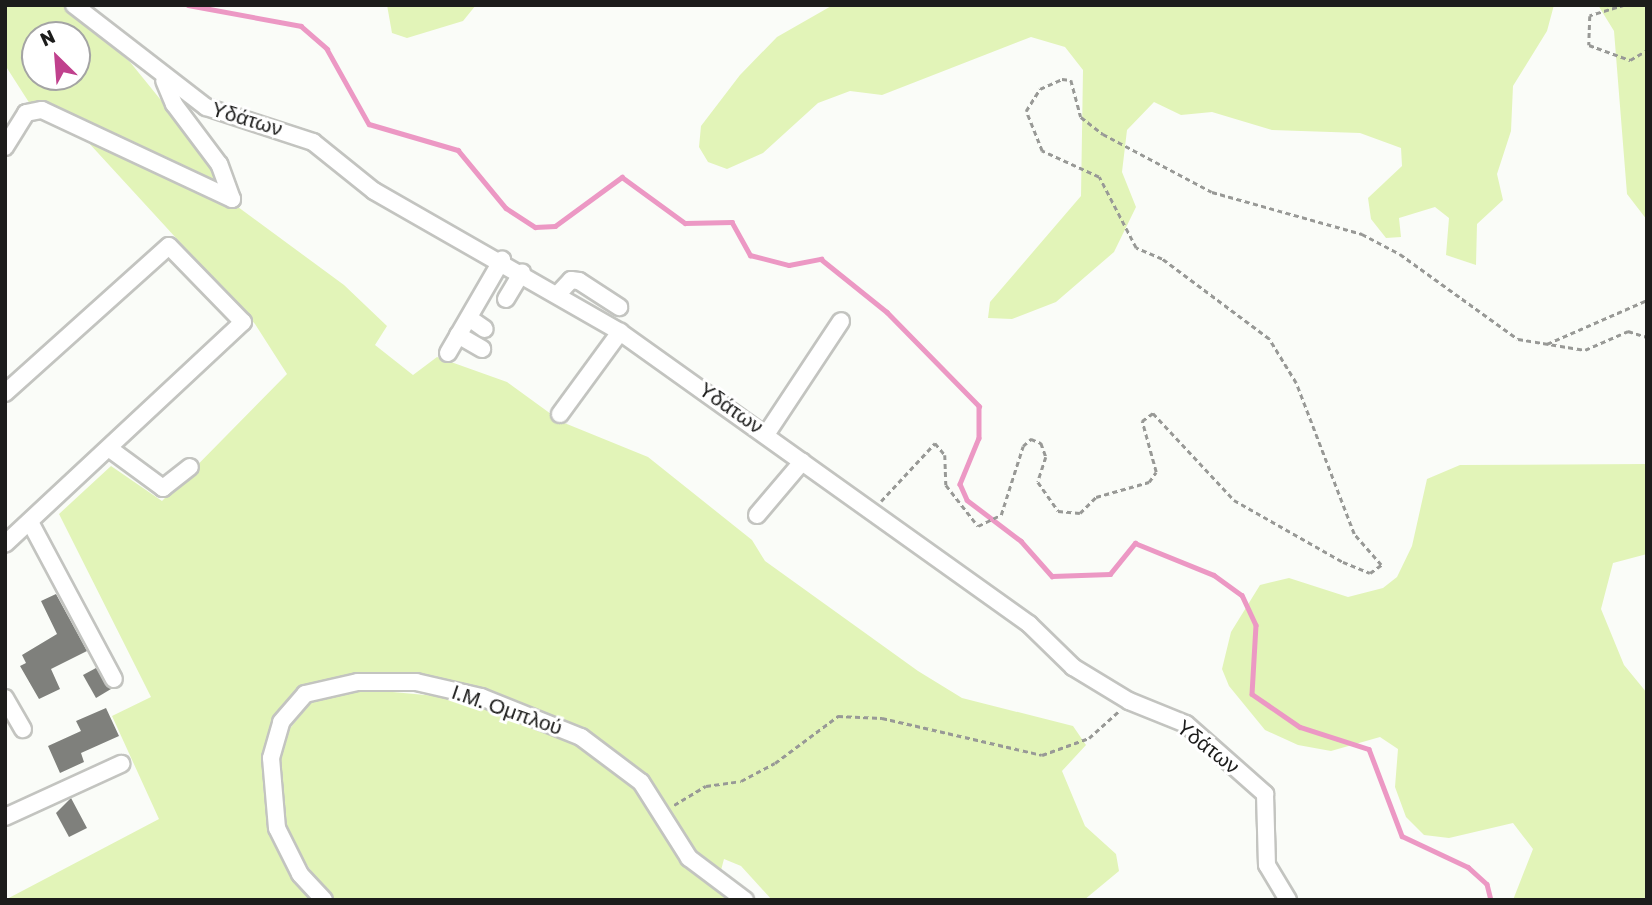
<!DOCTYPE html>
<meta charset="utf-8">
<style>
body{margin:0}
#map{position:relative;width:1652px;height:905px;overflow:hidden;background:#fafcf8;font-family:Rubik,sans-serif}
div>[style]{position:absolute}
.green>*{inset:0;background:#e2f4b8}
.stream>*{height:4.5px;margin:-2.25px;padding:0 2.25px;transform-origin:2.25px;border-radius:2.25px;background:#ec98c4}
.building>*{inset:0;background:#7f807c}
.path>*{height:2.5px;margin-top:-1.25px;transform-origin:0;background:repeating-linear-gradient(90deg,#989996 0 5px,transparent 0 8.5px)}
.roads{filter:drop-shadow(2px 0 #c3c4c0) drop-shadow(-2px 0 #c3c4c0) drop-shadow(0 2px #c3c4c0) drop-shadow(0 -2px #c3c4c0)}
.minor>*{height:16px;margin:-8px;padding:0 8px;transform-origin:8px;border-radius:8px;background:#fff}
span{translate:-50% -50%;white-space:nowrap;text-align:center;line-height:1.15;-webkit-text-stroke:6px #fff;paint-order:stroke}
.street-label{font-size:21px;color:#1c1c1b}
.frame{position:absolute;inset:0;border:7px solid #1c1c1b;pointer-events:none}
.north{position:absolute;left:21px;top:21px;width:70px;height:70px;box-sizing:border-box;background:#fff;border:2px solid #a4a4a4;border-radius:50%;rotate:335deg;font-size:19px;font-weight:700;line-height:28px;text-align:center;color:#1c1c1b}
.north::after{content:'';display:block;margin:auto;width:24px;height:32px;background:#c0418d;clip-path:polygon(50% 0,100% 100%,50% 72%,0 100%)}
</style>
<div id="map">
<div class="green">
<div style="clip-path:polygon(evenodd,5px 5px,63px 5px,130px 62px,216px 168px,219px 186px,30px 104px,5px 65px,5px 5px,35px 35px,77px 35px,77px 77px,35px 77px,35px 35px)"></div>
<div style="clip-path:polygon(387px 5px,476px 5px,463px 21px,407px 38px,392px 33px)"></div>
<div style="clip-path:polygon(833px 5px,1554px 5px,1547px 31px,1513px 86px,1511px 131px,1497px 174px,1503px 200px,1477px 224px,1476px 265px,1446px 255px,1449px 218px,1435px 207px,1399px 218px,1401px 237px,1386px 238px,1371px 219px,1368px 198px,1402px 166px,1401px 148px,1360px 133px,1272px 130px,1212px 112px,1181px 115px,1154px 102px,1127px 130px,1122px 172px,1136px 207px,1114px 252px,1056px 302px,1012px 319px,988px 318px,990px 302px,1081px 196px,1083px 70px,1065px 47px,1031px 37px,882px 95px,850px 91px,818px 103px,763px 153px,727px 169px,708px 162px,699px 147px,701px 126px,740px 75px,777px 37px)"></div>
<div style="clip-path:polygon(1598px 5px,1647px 5px,1647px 220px,1627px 194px,1614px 31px)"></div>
<div style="clip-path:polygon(87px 141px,238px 207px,344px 285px,387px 326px,375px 345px,413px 375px,437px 357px,507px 382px,562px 422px,648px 457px,752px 540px,765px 561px,918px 671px,962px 698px,1073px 726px,1086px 745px,1062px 771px,1085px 826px,1116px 854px,1119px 871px,1084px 900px,772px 900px,741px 866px,724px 859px,720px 874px,702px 860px,641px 775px,582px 730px,435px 676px,390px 674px,309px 685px,273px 721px,263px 784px,267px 821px,282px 858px,314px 900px,5px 900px,159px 819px,112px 716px,151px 697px,59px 514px,111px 466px,162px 501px,287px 374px,255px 324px)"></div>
<div style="clip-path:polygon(1647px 464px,1647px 554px,1613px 563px,1601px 609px,1624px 665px,1647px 693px,1647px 900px,1513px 900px,1533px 849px,1513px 823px,1449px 838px,1424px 835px,1406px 817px,1395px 787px,1398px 749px,1380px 737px,1331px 751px,1298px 745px,1265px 730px,1229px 686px,1222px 669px,1231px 632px,1260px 585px,1289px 578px,1348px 597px,1383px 588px,1397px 577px,1412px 546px,1427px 479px,1460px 465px)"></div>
<div style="clip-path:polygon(360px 689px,458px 698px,569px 739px,625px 777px,734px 900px,331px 900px,286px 834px,280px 755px,287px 732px,313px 700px)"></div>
</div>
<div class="stream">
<div style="left:188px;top:5px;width:115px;rotate:10.5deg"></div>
<div style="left:301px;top:26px;width:35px;rotate:41deg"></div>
<div style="left:327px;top:49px;width:86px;rotate:60.8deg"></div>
<div style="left:369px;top:124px;width:93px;rotate:16.3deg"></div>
<div style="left:458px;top:150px;width:75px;rotate:50.4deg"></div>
<div style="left:506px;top:208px;width:35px;rotate:33deg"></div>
<div style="left:535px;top:227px;width:20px;rotate:-3deg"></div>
<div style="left:555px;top:226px;width:83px;rotate:-36.2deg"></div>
<div style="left:622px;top:177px;width:78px;rotate:36.1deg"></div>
<div style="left:685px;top:223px;width:47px;rotate:-1.2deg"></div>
<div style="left:732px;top:222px;width:38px;rotate:61deg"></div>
<div style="left:750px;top:255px;width:40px;rotate:14.4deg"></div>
<div style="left:789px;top:265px;width:33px;rotate:-11deg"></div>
<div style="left:821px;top:259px;width:85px;rotate:38.8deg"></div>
<div style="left:887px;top:312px;width:132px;rotate:45.6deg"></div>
<div style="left:979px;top:406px;width:32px;rotate:90deg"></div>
<div style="left:979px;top:438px;width:50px;rotate:112.4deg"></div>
<div style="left:960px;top:484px;width:17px;rotate:66deg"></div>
<div style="left:967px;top:500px;width:68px;rotate:37.2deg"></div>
<div style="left:1021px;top:541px;width:47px;rotate:48.5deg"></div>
<div style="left:1052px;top:576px;width:58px;rotate:-2deg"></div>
<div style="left:1110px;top:574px;width:40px;rotate:-51deg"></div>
<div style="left:1135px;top:543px;width:85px;rotate:22.1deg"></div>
<div style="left:1214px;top:575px;width:34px;rotate:36deg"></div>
<div style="left:1242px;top:595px;width:33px;rotate:65deg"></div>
<div style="left:1256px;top:625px;width:69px;rotate:93.3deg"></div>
<div style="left:1252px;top:694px;width:58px;rotate:34.5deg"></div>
<div style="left:1300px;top:727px;width:72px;rotate:17.7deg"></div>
<div style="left:1369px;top:749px;width:93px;rotate:69.2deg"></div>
<div style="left:1402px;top:836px;width:73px;rotate:25.2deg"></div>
<div style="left:1468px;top:867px;width:25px;rotate:42deg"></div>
<div style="left:1487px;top:884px;width:16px;rotate:76deg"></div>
</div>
<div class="building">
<div style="clip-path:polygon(56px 594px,87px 651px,51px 669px,60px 689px,39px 699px,20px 666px,26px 663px,22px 655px,57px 634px,41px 601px)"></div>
<div style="clip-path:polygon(96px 668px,111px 689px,96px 698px,83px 675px)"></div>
<div style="clip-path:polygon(106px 708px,119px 736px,81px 753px,84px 762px,60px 773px,48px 746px,81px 731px,76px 721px)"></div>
<div style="clip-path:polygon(71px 798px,87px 828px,69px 837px,56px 813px)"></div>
</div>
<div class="path">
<div style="left:1625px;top:5px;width:37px;rotate:163deg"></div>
<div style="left:1590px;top:16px;width:29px;rotate:92deg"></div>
<div style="left:1589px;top:45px;width:44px;rotate:20.1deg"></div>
<div style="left:1630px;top:60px;width:20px;rotate:-30deg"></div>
<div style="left:1547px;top:344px;width:109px;rotate:-23.7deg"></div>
<div style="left:881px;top:501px;width:79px;rotate:-47deg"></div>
<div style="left:935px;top:443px;width:16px;rotate:50deg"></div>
<div style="left:945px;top:455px;width:30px;rotate:88deg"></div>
<div style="left:946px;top:485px;width:52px;rotate:52deg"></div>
<div style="left:978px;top:526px;width:25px;rotate:-26deg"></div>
<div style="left:1001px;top:515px;width:72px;rotate:-72.3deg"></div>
<div style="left:1023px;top:446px;width:11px;rotate:-41deg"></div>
<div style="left:1031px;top:439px;width:11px;rotate:22deg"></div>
<div style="left:1041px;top:443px;width:15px;rotate:70deg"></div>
<div style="left:1046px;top:457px;width:26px;rotate:108deg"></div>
<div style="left:1038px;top:482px;width:35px;rotate:55deg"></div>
<div style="left:1058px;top:511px;width:22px;rotate:5deg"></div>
<div style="left:1080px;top:513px;width:23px;rotate:-45deg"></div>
<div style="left:1096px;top:497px;width:55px;rotate:-15.8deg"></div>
<div style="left:1149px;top:482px;width:12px;rotate:-55deg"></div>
<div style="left:1156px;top:472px;width:53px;rotate:-105.4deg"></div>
<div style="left:1142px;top:421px;width:14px;rotate:-36deg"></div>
<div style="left:1153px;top:413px;width:119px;rotate:47deg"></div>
<div style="left:1234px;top:500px;width:125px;rotate:29.6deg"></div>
<div style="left:1343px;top:562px;width:29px;rotate:22deg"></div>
<div style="left:1370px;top:573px;width:14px;rotate:-36deg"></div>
<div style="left:1381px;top:565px;width:41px;rotate:-131.1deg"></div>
<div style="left:1354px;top:534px;width:162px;rotate:-111deg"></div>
<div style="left:1296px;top:383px;width:52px;rotate:-121.5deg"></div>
<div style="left:1269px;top:339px;width:134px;rotate:-143.2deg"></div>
<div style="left:1162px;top:259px;width:28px;rotate:-157deg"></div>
<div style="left:1136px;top:248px;width:80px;rotate:-117.5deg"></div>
<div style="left:1099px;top:177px;width:63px;rotate:-155.5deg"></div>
<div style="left:1042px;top:151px;width:43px;rotate:-111.8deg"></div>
<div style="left:1026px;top:111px;width:26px;rotate:-58deg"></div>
<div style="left:1040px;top:89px;width:24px;rotate:-24deg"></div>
<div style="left:1062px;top:79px;width:9px;rotate:6deg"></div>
<div style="left:1071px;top:80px;width:38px;rotate:75deg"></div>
<div style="left:1081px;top:117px;width:28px;rotate:38deg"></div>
<div style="left:1103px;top:134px;width:123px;rotate:28deg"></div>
<div style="left:1212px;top:192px;width:156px;rotate:15.6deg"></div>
<div style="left:1362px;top:234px;width:43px;rotate:27.8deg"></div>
<div style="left:1400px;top:254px;width:145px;rotate:35.8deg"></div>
<div style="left:1518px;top:339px;width:68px;rotate:9.3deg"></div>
<div style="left:1585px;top:350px;width:47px;rotate:-23.8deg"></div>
<div style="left:1628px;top:331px;width:20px;rotate:18deg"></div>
<div style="left:674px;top:805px;width:37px;rotate:-31deg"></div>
<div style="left:706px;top:786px;width:35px;rotate:-8deg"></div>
<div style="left:741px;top:781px;width:38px;rotate:-28deg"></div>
<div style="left:775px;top:763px;width:79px;rotate:-36.7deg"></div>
<div style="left:838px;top:716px;width:44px;rotate:2.6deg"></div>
<div style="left:882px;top:718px;width:164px;rotate:13deg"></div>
<div style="left:1042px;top:755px;width:50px;rotate:-19.9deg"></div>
<div style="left:1089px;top:738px;width:40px;rotate:-42deg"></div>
</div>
<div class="roads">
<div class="minor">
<div style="left:74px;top:5px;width:167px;rotate:37.7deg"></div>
<div style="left:206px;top:107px;width:113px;rotate:18.1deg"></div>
<div style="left:313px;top:142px;width:78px;rotate:38.8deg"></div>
<div style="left:374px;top:191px;width:284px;rotate:29.8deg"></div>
<div style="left:620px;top:332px;width:503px;rotate:35.52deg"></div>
<div style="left:1029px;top:624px;width:62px;rotate:44.3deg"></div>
<div style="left:1073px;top:667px;width:66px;rotate:31.3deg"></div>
<div style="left:1129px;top:701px;width:61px;rotate:22deg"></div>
<div style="left:1186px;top:724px;width:106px;rotate:41.5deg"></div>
<div style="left:1265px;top:794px;width:71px;rotate:88.4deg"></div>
<div style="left:1267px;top:865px;width:41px;rotate:59deg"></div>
<div style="left:5px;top:147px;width:40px;rotate:-58deg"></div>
<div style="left:26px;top:113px;width:16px;rotate:-11deg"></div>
<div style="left:42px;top:110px;width:210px;rotate:25.1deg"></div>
<div style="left:232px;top:199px;width:37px;rotate:-110deg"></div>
<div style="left:219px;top:164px;width:75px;rotate:-126.9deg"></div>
<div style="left:174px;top:104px;width:25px;rotate:-113deg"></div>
<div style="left:558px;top:294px;width:19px;rotate:-47deg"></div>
<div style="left:571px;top:280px;width:8px;rotate:7deg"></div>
<div style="left:579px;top:281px;width:48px;rotate:33deg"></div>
<div style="left:506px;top:299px;width:31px;rotate:-59deg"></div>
<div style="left:469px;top:318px;width:19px;rotate:35deg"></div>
<div style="left:458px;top:335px;width:28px;rotate:30deg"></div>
<div style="left:448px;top:353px;width:108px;rotate:-59.9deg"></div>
<div style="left:5px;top:393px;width:220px;rotate:-41.9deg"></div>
<div style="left:169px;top:246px;width:106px;rotate:45.8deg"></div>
<div style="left:243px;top:322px;width:325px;rotate:137deg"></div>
<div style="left:560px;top:414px;width:102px;rotate:-53.8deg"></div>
<div style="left:767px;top:433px;width:134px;rotate:-56.5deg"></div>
<div style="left:110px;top:449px;width:66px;rotate:36.3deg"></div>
<div style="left:163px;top:488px;width:34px;rotate:-38deg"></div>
<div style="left:757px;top:515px;width:70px;rotate:-49.7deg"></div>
<div style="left:30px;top:522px;width:178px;rotate:61.9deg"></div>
<div style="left:5px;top:698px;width:36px;rotate:60deg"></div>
<div style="left:5px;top:817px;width:128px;rotate:-24.6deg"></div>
<div style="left:324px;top:900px;width:35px;rotate:-133deg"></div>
<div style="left:300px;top:874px;width:51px;rotate:-116.6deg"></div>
<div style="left:277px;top:828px;width:70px;rotate:-94.9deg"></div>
<div style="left:271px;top:758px;width:37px;rotate:-74deg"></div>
<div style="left:281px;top:722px;width:37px;rotate:-49deg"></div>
<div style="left:305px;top:694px;width:54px;rotate:-12.8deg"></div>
<div style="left:358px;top:682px;width:58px"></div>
<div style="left:416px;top:682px;width:67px;rotate:13deg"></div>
<div style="left:481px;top:697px;width:108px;rotate:21.8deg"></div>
<div style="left:581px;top:737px;width:75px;rotate:36.9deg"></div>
<div style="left:641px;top:782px;width:90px;rotate:57.7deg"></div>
<div style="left:689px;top:858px;width:70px;rotate:36.9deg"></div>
</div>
</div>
<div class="street-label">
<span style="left:247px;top:119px;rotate:17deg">Υδάτων</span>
<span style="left:731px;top:408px;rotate:35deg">Υδάτων</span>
<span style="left:507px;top:710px;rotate:19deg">Ι.Μ. Ομπλού</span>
<span style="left:1208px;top:747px;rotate:38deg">Υδάτων</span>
</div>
<div class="frame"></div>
<div class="north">N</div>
</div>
